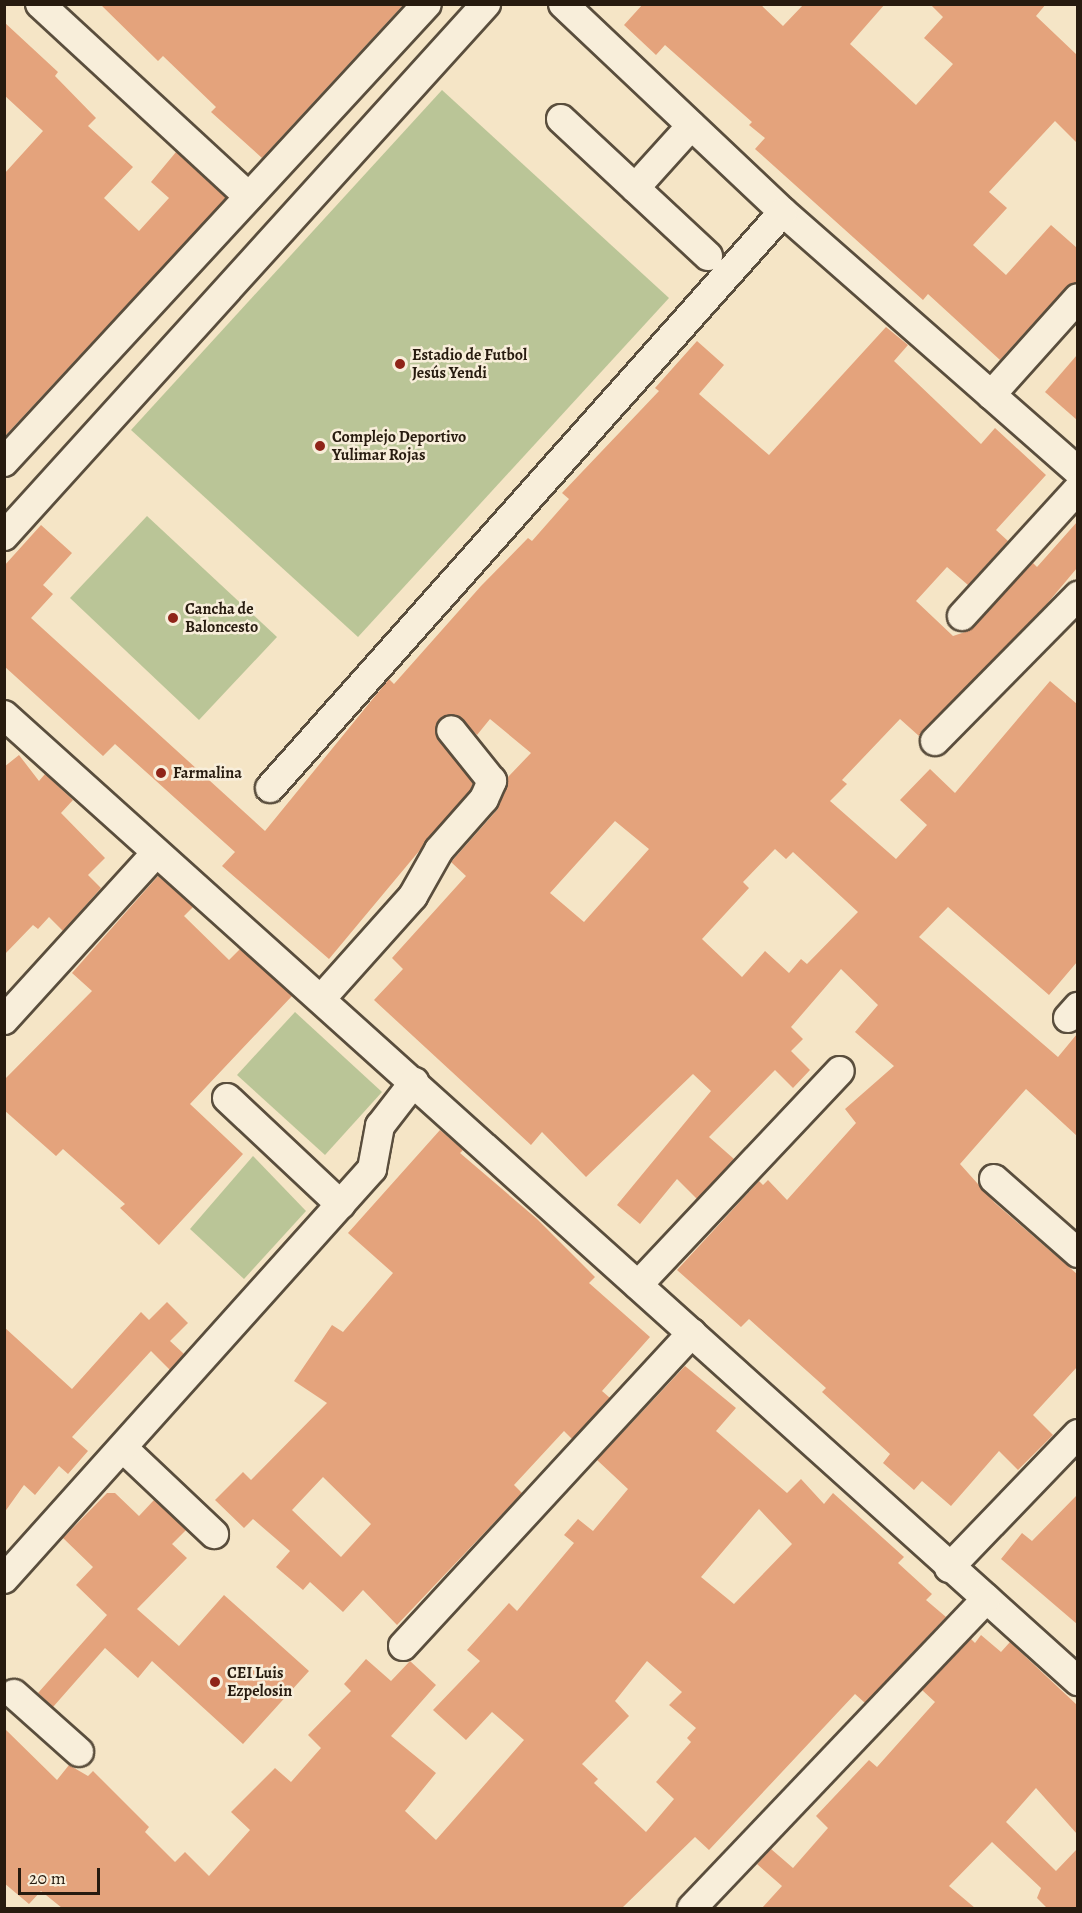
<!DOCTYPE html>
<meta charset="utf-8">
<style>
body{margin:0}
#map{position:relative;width:1082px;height:1913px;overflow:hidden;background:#f5e5c6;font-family:Alegreya,serif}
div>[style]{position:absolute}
.green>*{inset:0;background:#bac597}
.building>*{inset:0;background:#e4a37c}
.roads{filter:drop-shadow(2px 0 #5a4e3d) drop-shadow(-2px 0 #5a4e3d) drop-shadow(0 2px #5a4e3d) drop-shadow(0 -2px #5a4e3d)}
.minor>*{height:28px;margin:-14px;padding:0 14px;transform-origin:14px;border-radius:14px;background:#f8eeda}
.dots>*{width:16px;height:16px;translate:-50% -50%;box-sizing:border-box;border:3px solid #f8eeda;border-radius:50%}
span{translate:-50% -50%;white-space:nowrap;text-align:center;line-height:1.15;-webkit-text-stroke:5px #f8eeda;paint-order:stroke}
.poi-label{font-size:16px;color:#271b0f;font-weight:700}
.left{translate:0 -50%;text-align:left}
.frame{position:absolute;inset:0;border:6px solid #271b0f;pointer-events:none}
.scale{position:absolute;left:18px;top:1868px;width:82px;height:27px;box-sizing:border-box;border:3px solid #271b0f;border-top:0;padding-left:8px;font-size:18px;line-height:21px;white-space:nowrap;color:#271b0f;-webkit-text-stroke:4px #f8eeda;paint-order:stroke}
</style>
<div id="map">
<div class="green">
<div style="clip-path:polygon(442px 90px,669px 298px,358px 637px,131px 430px)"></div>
<div style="clip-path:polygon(147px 516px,277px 637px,199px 720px,70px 598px)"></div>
<div style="clip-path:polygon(295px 1012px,382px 1092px,325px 1155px,237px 1075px)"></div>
<div style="clip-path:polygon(253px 1156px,306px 1211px,244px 1279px,190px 1229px)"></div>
</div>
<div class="building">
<div style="clip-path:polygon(100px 4px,404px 4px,262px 158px,211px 112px,216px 107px,163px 56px,158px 61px)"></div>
<div style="clip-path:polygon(643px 4px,760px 4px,783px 26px,804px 4px,885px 4px,850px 44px,916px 105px,953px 64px,924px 38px,943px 17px,930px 4px,1046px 4px,1036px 16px,1077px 55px,1077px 143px,1055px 121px,989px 192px,1007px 208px,973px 245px,1006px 275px,1051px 225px,1077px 248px,1077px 282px,1066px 287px,1000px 360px,928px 294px,923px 300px,755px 149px,765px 138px,749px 125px,752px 122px,665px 45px,656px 55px,624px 25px)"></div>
<div style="clip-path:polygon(4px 22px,58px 72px,55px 76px,96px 118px,88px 126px,133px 167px,104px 198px,139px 231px,169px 198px,151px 182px,176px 152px,226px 198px,4px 437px,4px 174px,43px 131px,4px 95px)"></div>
<div style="clip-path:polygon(evenodd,886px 327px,908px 345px,894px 361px,981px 444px,995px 428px,1046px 475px,996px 530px,1008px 541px,968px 585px,947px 567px,916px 601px,953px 636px,968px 631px,1033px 563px,1037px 567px,1077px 522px,1077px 568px,1046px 605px,919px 736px,900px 719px,842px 780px,847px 784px,830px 801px,896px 859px,927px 825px,900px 800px,930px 769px,955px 793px,1050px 681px,1077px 704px,1077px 962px,1049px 995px,948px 907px,919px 937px,1058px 1057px,1077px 1034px,1077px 1136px,1026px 1089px,960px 1164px,995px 1203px,1077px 1274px,1077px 1367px,1033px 1415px,1053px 1435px,1018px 1470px,999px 1451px,951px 1506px,922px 1481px,914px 1490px,883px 1463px,890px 1454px,822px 1392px,826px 1388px,749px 1319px,741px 1327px,677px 1270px,759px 1181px,763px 1185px,768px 1180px,787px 1200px,856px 1123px,845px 1109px,894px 1066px,855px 1032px,878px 1005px,841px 969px,791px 1027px,803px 1039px,791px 1051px,810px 1070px,793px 1088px,775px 1070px,709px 1137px,734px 1159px,697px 1199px,677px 1179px,640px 1224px,617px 1205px,711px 1091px,693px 1074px,586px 1177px,542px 1132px,531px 1145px,374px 1000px,403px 969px,392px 958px,466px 876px,451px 862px,497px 810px,508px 777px,531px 753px,490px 719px,477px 735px,457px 715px,440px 718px,435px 733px,473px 783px,470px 790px,329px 959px,222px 866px,235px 852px,115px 744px,103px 756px,4px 666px,4px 566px,41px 525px,72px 553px,43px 585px,53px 594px,31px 618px,265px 831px,389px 679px,394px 684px,481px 586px,528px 538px,532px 541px,569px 499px,562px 493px,659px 391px,655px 388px,697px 341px,724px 365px,699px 394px,769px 455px,886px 327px,615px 821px,649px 849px,584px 922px,550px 893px,615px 821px,886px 327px,775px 849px,786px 859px,793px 852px,858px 912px,807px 964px,801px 959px,789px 973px,765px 951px,742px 977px,702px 939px,749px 888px,743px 882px,775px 849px)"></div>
<div style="clip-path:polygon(1077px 355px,1077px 420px,1045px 392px)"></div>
<div style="clip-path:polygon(19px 755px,39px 781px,45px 774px,73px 800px,61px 813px,105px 858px,88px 875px,101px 888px,63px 931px,49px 917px,38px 929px,33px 925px,4px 955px,4px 767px)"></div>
<div style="clip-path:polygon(158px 876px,193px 907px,184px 916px,229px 960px,240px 949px,292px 996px,190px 1104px,243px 1154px,159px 1245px,120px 1208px,125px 1204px,63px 1149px,56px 1156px,4px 1110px,4px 1080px,92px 991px,72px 973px)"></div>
<div style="clip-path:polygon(evenodd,440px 1130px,463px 1150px,460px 1153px,537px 1219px,595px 1277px,589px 1283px,650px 1337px,602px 1391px,610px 1398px,572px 1439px,564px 1431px,514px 1485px,522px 1493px,397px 1625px,363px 1590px,343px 1612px,310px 1582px,303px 1590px,276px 1567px,290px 1551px,253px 1519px,244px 1528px,215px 1500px,243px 1472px,251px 1480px,327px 1403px,294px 1381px,332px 1325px,343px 1332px,393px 1273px,348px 1233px,440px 1130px,323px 1477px,371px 1524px,341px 1557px,292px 1510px,323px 1477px)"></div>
<div style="clip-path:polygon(167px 1302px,188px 1323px,170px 1341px,184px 1354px,170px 1370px,151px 1351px,72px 1437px,88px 1451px,68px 1474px,59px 1466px,35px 1495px,24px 1485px,4px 1513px,4px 1327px,72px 1389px,141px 1312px,149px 1320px)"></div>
<div style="clip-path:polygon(evenodd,685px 1366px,736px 1408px,716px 1431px,787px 1493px,801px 1479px,824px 1504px,833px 1493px,904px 1557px,898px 1563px,932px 1594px,926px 1600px,946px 1617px,865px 1703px,855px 1694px,709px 1850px,695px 1837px,622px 1908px,62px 1908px,41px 1891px,29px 1904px,4px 1883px,4px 1728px,57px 1780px,69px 1765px,88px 1776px,93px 1771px,149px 1827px,145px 1832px,175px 1862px,185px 1852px,209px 1876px,250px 1830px,231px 1812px,275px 1768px,291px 1782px,321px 1748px,308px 1735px,351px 1691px,344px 1684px,366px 1659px,391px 1681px,410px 1661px,436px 1685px,391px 1736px,436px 1773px,405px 1811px,436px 1840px,524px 1740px,492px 1712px,466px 1740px,433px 1710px,480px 1661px,467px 1650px,509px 1603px,517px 1611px,574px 1543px,564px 1535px,578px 1519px,593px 1531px,628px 1489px,597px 1460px,685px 1366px,759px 1509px,792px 1544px,734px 1604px,701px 1577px,759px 1509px,685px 1366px,647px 1661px,682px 1692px,669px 1705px,696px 1728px,687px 1738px,691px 1742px,656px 1782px,674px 1799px,646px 1832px,594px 1783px,598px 1779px,582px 1764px,629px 1716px,615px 1701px,647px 1661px)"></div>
<div style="clip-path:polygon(107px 1493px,115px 1493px,139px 1516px,154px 1500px,186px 1530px,172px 1544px,187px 1558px,137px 1609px,179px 1646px,224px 1595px,309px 1671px,243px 1744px,152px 1661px,138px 1678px,105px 1648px,53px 1707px,38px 1693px,107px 1615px,76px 1585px,93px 1567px,63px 1538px)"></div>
<div style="clip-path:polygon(1077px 1495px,1077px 1624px,1001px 1559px,1022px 1533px,1032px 1541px)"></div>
<div style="clip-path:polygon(981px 1635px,1001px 1652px,1010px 1642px,1077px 1705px,1077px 1834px,1036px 1788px,1006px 1822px,1056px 1871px,1077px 1849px,1077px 1908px,1047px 1908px,1037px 1898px,1041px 1888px,992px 1842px,949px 1886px,975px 1908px,762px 1908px,782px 1886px,757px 1864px,771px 1849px,793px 1868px,828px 1828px,816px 1816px,869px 1760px,877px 1767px,935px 1702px,922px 1690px,971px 1639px,975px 1643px)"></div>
</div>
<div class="roads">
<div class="minor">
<div style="left:40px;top:4px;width:284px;rotate:42.7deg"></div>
<div style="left:563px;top:4px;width:303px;rotate:43.4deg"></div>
<div style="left:783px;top:212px;width:393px;rotate:41.3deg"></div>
<div style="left:561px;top:119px;width:201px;rotate:43deg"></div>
<div style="left:635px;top:188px;width:84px;rotate:-47.9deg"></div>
<div style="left:991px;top:395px;width:130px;rotate:-48.1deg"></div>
<div style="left:4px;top:462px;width:623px;rotate:-47.28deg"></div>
<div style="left:4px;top:536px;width:718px;rotate:-47.82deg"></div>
<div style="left:962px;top:616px;width:172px;rotate:-47.6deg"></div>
<div style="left:4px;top:715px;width:1445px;rotate:41.97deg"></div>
<div style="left:935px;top:741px;width:204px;rotate:-45.4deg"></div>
<div style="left:270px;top:788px;width:771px;rotate:-48.31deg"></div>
<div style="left:321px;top:999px;width:138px;rotate:-48.2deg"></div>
<div style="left:413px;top:896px;width:53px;rotate:-60.5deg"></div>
<div style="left:439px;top:850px;width:68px;rotate:-48.6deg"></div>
<div style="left:484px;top:799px;width:20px;rotate:-66deg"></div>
<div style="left:492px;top:781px;width:65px;rotate:-128.8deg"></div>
<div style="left:1068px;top:1018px;width:15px;rotate:-48deg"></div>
<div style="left:4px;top:1020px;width:226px;rotate:-47.7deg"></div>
<div style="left:227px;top:1098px;width:156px;rotate:43.2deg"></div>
<div style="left:994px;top:1179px;width:112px;rotate:41.4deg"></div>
<div style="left:638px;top:1285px;width:294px;rotate:-46.7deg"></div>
<div style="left:124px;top:1449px;width:124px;rotate:43.4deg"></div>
<div style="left:949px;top:1568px;width:186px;rotate:-46.1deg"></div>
<div style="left:4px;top:1579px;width:551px;rotate:-48.09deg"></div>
<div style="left:372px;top:1169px;width:44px;rotate:-79.5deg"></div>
<div style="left:380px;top:1126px;width:56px;rotate:-52.3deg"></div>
<div style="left:403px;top:1646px;width:426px;rotate:-47.3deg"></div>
<div style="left:14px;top:1694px;width:87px;rotate:41.7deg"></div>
<div style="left:692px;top:1908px;width:427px;rotate:-46.4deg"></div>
</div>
</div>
<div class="dots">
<div style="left:400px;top:364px;background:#8f2418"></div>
<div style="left:320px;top:446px;background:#8f2418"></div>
<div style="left:173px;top:618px;background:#8f2418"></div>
<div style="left:161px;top:773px;background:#8f2418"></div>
<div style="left:215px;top:1682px;background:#8f2418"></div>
</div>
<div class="poi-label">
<span class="left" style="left:412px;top:364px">Estadio de Futbol<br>Jesús Yendi</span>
<span class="left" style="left:332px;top:446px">Complejo Deportivo<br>Yulimar Rojas</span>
<span class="left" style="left:185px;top:618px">Cancha de<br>Baloncesto</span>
<span class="left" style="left:173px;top:773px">Farmalina</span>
<span class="left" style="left:227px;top:1682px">CEI Luis<br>Ezpelosin</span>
</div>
<div class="frame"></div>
<div class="scale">20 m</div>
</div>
